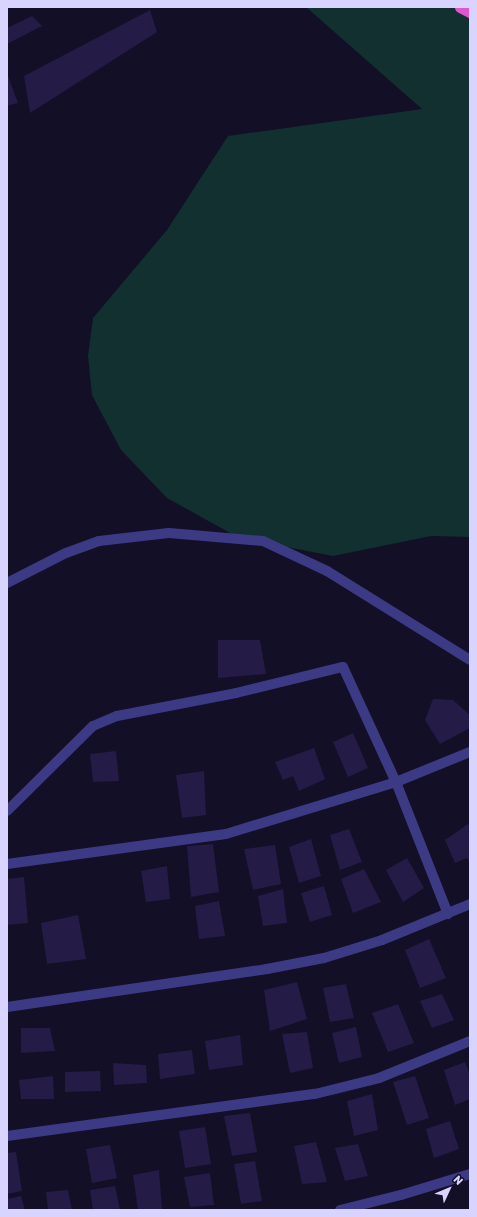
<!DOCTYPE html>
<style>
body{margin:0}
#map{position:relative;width:477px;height:1217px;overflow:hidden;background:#130f26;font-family:Rubik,sans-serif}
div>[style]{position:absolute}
.green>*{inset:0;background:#12302f}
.building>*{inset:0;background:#241b47}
.minor>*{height:10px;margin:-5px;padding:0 5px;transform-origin:5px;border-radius:5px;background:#3d3a85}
.tertiary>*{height:10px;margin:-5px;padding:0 5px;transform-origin:5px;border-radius:5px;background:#3d3a85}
.trunk>*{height:11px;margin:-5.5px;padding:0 5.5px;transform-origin:5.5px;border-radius:5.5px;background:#e055d1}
span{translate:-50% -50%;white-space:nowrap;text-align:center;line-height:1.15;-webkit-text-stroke:4px #130f26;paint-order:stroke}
.frame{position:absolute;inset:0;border:8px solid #d9d4ff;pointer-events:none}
.north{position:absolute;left:429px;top:1169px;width:40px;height:40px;-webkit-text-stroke:3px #130f26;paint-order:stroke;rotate:46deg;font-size:11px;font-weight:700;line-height:16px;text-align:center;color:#d9d4ff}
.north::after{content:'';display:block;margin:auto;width:14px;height:18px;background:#d9d4ff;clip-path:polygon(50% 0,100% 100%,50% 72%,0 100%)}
</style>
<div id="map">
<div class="green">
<div style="clip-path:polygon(306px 7px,470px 7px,470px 537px,431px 536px,333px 556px,239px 538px,167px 498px,121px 450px,92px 395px,88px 356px,93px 318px,167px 230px,228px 136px,422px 109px)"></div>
</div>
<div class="building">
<div style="clip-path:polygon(150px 10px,157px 32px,30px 113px,24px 76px)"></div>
<div style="clip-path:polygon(32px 16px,42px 26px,7px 44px,7px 28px)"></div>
<div style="clip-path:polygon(7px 73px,18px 103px,7px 106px)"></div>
<div style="clip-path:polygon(218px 640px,260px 640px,266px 674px,218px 678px)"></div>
<div style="clip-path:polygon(433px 699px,453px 700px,470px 715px,470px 728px,440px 744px,425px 720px)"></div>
<div style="clip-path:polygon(353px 733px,368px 768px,348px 777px,333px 742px)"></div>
<div style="clip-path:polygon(314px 748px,325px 779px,299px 791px,293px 776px,283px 780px,275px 762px)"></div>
<div style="clip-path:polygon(116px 751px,119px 781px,93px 782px,90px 754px)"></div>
<div style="clip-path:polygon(204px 771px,206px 815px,182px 818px,176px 775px)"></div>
<div style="clip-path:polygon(468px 824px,470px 828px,470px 864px,467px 858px,455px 863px,445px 840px)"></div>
<div style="clip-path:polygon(349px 829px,362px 862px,340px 870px,330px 835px)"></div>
<div style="clip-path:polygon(311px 839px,321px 876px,299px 883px,289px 847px)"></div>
<div style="clip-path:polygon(213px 844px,219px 892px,191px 897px,187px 846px)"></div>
<div style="clip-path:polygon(275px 845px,281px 884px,253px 890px,244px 849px)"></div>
<div style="clip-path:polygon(407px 858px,424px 888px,403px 902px,386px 870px)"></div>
<div style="clip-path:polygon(167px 866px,170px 899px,146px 902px,141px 871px)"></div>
<div style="clip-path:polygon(364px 869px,381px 902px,353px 913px,341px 879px)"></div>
<div style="clip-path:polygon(24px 877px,28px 923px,7px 925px,7px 879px)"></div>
<div style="clip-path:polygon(324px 886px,332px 915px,310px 922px,301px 893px)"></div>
<div style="clip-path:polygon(283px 889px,287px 923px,263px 926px,258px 896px)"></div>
<div style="clip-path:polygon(219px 901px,225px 936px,199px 939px,195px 906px)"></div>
<div style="clip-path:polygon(78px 915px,86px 959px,47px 964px,41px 923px)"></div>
<div style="clip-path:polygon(429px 939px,446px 978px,420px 988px,405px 950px)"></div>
<div style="clip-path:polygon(297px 982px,307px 1019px,270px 1031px,264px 990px)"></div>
<div style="clip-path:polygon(346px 984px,354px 1018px,330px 1022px,323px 988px)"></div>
<div style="clip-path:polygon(442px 994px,454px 1020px,432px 1028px,420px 1001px)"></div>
<div style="clip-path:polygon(398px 1004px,414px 1043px,388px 1052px,372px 1013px)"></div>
<div style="clip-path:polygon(356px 1027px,362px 1057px,339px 1063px,332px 1033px)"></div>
<div style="clip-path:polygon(21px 1028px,50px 1028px,55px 1051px,21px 1053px)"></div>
<div style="clip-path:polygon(307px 1032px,313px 1068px,290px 1073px,282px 1034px)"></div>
<div style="clip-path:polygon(240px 1035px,243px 1065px,209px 1070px,205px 1041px)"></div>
<div style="clip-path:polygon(192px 1050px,195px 1074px,160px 1079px,158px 1054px)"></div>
<div style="clip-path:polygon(465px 1062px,470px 1075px,470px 1099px,455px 1105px,444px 1070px)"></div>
<div style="clip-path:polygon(113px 1063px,146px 1065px,147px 1083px,114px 1085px)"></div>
<div style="clip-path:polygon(100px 1071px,101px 1091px,65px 1092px,65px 1072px)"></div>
<div style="clip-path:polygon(53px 1076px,54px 1099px,21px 1099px,19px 1080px)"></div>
<div style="clip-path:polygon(415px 1076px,429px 1118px,407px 1125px,393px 1082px)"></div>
<div style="clip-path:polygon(372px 1094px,378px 1130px,354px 1136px,347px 1101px)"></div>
<div style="clip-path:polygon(250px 1113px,257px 1152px,232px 1156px,224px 1116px)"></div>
<div style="clip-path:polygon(450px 1121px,459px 1149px,434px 1158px,426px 1129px)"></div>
<div style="clip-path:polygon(205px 1127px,211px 1164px,185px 1168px,179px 1131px)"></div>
<div style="clip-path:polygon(316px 1142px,327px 1182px,302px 1184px,294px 1146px)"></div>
<div style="clip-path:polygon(358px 1144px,368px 1176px,345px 1181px,335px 1148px)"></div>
<div style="clip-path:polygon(110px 1145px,117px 1178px,92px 1183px,86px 1149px)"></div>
<div style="clip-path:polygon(16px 1152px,22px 1191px,7px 1194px,7px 1153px)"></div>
<div style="clip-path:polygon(255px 1161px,262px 1201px,241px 1204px,234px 1164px)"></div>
<div style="clip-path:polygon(159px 1170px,162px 1210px,138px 1210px,133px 1175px)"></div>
<div style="clip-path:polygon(210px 1173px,214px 1205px,190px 1207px,184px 1177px)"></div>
<div style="clip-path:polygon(115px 1186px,120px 1210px,93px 1210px,90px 1190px)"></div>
<div style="clip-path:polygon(68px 1190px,72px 1210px,48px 1210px,46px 1192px)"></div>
<div style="clip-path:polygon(21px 1196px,25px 1210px,7px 1210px,7px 1199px)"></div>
</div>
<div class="minor">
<div style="left:7px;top:811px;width:121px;rotate:-44.7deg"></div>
<div style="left:93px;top:726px;width:26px;rotate:-23deg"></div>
<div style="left:117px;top:716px;width:121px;rotate:-10.9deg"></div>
<div style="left:236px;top:693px;width:110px;rotate:-13.7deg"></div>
<div style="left:343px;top:667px;width:127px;rotate:65.3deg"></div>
<div style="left:396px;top:782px;width:142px;rotate:68.5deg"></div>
<div style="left:7px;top:864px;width:221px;rotate:-7.8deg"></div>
<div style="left:226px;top:834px;width:178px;rotate:-17deg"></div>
<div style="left:396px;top:782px;width:80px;rotate:-22.1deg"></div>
<div style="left:7px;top:1007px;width:263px;rotate:-8.3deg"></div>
<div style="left:267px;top:969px;width:58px;rotate:-10.9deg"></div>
<div style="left:324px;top:958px;width:61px;rotate:-17.2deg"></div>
<div style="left:382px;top:940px;width:95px;rotate:-22.2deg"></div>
<div style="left:7px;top:1136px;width:311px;rotate:-7.8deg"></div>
<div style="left:315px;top:1094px;width:66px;rotate:-14deg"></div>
<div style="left:379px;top:1078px;width:98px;rotate:-22.1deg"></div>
<div style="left:340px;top:1210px;width:63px;rotate:-13.8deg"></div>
<div style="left:401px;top:1195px;width:72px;rotate:-16.9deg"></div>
</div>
<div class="tertiary">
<div style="left:7px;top:583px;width:66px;rotate:-27deg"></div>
<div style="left:66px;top:553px;width:35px;rotate:-20deg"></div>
<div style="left:99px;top:541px;width:70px;rotate:-6.5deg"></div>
<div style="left:169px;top:533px;width:94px;rotate:4.9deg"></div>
<div style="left:263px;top:541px;width:71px;rotate:25.1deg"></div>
<div style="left:327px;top:571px;width:168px;rotate:31.9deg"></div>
</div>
<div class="trunk">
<div style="left:460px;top:7px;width:11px;rotate:27deg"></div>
</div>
<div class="frame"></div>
<div class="north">N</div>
</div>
